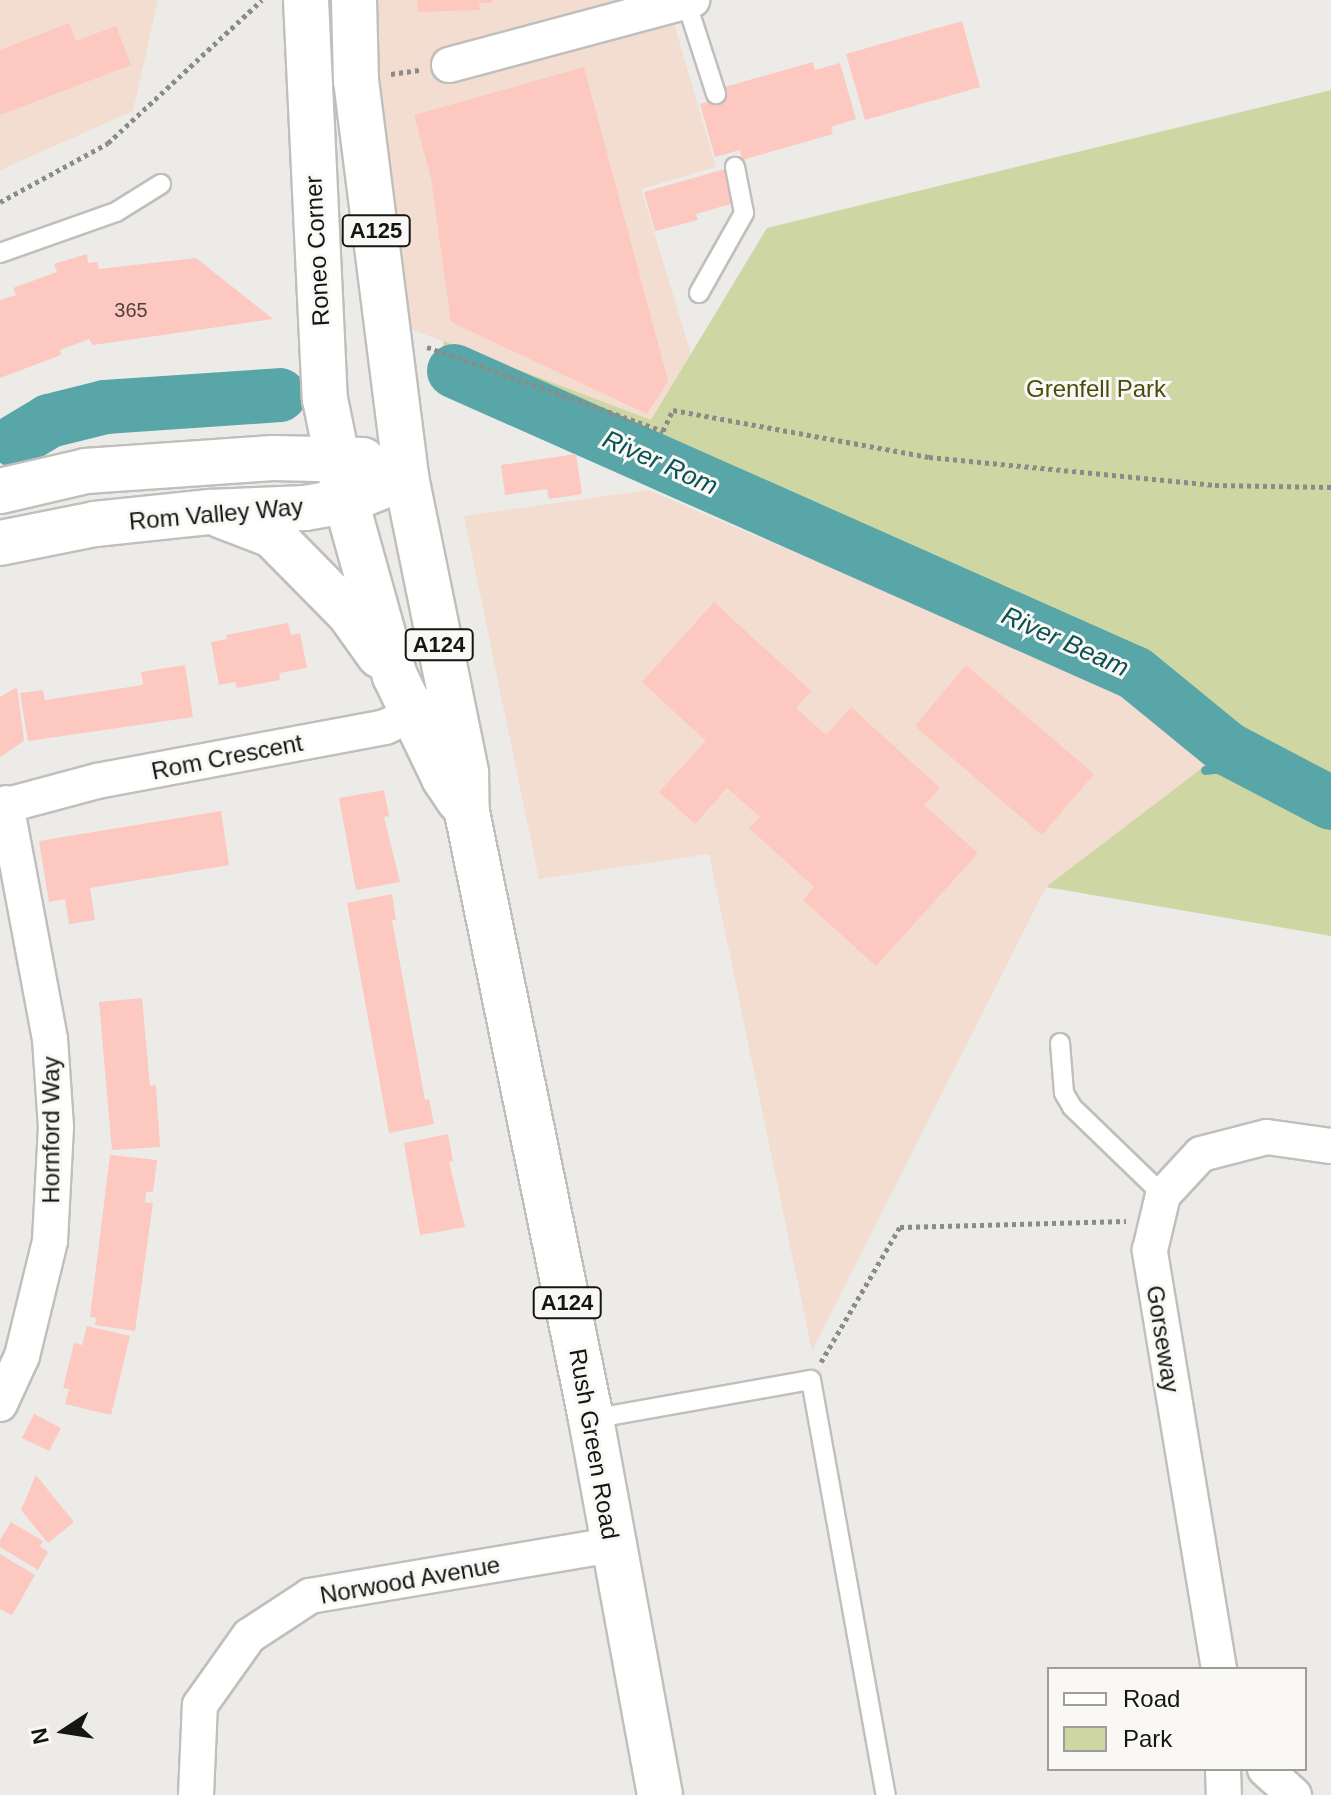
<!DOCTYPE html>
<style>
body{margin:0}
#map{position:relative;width:1331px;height:1795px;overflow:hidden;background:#ecebe7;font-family:Arial,sans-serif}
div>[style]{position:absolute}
.commercial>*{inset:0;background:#f3dcd0}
.green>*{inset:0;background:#ced7a3}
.stream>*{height:9px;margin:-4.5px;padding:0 4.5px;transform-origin:4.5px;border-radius:4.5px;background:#59a6a9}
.river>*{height:54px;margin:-27px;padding:0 27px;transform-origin:27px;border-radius:27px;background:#59a6a9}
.building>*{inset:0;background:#fdc8c0}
.path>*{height:5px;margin-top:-2.5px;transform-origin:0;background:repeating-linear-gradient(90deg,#8b8b88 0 4px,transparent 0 8px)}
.roads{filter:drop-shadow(2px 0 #c0bfbc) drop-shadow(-2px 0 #c0bfbc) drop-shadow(0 2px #c0bfbc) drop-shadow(0 -2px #c0bfbc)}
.lane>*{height:18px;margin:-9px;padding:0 9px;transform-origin:9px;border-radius:9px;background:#fff}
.street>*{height:34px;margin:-17px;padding:0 17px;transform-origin:17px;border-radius:17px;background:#fff}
.primary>*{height:44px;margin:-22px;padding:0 22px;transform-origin:22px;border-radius:22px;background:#fff}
span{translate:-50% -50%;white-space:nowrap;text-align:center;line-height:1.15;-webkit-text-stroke:6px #f9f8f5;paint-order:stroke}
.number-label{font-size:20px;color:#4f423f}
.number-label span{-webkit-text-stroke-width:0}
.shield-label span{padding:2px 6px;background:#f9f8f5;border:2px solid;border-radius:6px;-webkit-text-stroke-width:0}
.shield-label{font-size:22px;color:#151514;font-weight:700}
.street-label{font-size:24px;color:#151514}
.park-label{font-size:24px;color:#474e0c}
.water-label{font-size:26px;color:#0a5154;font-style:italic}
.legend{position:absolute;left:1047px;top:1667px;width:260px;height:104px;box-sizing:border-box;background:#f9f8f5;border:2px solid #9e9d9b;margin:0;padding:10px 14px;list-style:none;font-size:24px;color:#151514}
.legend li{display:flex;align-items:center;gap:16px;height:40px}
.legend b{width:40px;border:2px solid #9e9d9b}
.north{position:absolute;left:24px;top:1691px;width:80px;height:80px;-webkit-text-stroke:6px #f9f8f5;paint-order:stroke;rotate:258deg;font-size:22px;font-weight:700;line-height:32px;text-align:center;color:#151514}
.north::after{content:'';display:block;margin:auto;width:28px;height:36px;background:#151514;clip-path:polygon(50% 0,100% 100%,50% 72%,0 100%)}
</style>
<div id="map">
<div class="commercial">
<div style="clip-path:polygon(0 0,158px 0,133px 111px,0 170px)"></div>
<div style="clip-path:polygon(354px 0,667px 0,716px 167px,641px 189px,691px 354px,651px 421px,387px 320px)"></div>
<div style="clip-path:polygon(648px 490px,1115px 689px,1222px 753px,1046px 887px,812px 1351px,709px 854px,539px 879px,464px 516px)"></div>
</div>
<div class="green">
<div style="clip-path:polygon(1331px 90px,1331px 936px,1046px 887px,1235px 743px,1188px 696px,1032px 617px,737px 481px,446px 360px,443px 341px,651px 420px,767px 228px)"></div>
</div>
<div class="stream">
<div style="left:1205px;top:770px;width:51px;rotate:-6.7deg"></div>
</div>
<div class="river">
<div style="left:454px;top:371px;width:745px;rotate:23.92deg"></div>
<div style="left:1135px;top:673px;width:120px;rotate:39.3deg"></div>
<div style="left:1228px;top:749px;width:116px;rotate:27.7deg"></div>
<div style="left:16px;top:441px;width:39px;rotate:-31deg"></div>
<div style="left:49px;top:421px;width:58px;rotate:-14deg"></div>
<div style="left:105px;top:407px;width:175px;rotate:-3.9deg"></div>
</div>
<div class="building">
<div style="clip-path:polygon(417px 0,492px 0,493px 3px,479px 3px,480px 10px,418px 12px)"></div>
<div style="clip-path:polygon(962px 21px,980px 87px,865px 120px,846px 54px)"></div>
<div style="clip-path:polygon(69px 23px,76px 41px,116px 26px,131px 65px,0 115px,0 50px)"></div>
<div style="clip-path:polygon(813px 62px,815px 70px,840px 63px,856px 119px,831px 127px,833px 134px,742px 160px,740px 150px,715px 157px,700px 104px,724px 97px,721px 88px)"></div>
<div style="clip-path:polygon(584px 67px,668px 381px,647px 414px,451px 322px,431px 178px,414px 115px)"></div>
<div style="clip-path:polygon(725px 169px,734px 203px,696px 214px,698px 220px,655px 231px,644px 192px)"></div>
<div style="clip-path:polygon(87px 254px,88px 263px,97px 262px,99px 269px,196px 258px,273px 319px,93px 345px,89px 339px,60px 350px,61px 355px,0 378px,0 300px,16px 295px,13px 288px,57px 272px,54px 264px)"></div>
<div style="clip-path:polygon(576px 454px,582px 494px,549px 499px,547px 489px,505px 495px,501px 465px)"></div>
<div style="clip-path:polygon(714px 602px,811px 691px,796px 708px,826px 735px,851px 707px,940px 788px,924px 805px,978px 853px,876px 966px,803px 900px,814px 887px,749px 828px,760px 817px,727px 788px,695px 824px,659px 792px,706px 741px,642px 682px)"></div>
<div style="clip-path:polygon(288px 623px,291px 635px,300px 633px,307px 668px,279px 673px,280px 680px,237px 688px,235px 682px,219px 685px,211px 642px,227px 639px,226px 635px)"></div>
<div style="clip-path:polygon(185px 665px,193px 717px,28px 741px,20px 693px,43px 690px,45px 700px,143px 685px,141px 672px)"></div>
<div style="clip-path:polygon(966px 665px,1094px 774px,1042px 835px,915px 726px)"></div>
<div style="clip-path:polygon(17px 687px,24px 741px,0 757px,0 697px)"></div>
<div style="clip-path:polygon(384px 790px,389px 816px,384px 817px,400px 882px,356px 890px,339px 798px)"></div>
<div style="clip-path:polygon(221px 811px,229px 865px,90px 888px,95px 920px,69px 924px,65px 899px,49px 902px,39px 841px)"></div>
<div style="clip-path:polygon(392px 894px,396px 920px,392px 920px,425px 1100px,429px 1099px,434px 1124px,389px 1133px,347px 903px)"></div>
<div style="clip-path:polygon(142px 998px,150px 1086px,156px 1085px,160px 1147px,112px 1150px,99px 1002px)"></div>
<div style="clip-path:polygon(448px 1134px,453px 1161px,449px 1162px,465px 1227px,420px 1235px,404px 1143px)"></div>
<div style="clip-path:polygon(110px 1155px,157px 1160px,153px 1192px,146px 1192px,145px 1202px,153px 1203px,135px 1331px,95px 1325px,96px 1318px,90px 1317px)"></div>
<div style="clip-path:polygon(87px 1326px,130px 1336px,111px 1415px,65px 1404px,69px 1389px,63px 1388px,74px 1343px,82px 1345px)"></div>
<div style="clip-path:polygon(34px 1414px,61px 1428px,49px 1451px,22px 1438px)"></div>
<div style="clip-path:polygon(36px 1475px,74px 1522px,48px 1543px,21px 1510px)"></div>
<div style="clip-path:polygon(11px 1522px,43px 1541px,40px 1546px,48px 1552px,38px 1570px,0 1547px,0 1540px)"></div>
<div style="clip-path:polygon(0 1554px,35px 1575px,12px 1615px,0 1609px)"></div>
</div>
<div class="path">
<div style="left:391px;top:74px;width:30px;rotate:-8deg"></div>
<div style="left:0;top:202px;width:123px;rotate:-28.6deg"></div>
<div style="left:108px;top:143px;width:210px;rotate:-42.9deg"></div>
<div style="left:427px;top:347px;width:251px;rotate:19.6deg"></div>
<div style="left:663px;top:431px;width:23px;rotate:-65deg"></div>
<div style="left:673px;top:410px;width:260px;rotate:10.4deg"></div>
<div style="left:929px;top:457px;width:287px;rotate:5.6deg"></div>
<div style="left:1215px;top:485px;width:116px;rotate:1deg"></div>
<div style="left:821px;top:1362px;width:156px;rotate:-59.7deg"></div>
<div style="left:900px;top:1227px;width:226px;rotate:-1.5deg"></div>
</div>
<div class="roads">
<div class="lane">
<div style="left:686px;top:1px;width:98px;rotate:72.1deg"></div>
<div style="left:0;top:253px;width:123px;rotate:-19.5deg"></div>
<div style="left:116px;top:212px;width:53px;rotate:-31.9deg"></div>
<div style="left:699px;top:293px;width:92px;rotate:-60.6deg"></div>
<div style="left:744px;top:213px;width:47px;rotate:-101.1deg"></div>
<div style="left:1060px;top:1043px;width:50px;rotate:85.4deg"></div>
<div style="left:1064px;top:1093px;width:16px;rotate:60deg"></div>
<div style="left:1072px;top:1107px;width:127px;rotate:44deg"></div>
<div style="left:591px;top:1419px;width:223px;rotate:-10.1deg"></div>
<div style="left:811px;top:1380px;width:422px;rotate:79.8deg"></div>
</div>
<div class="street">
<div style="left:449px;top:65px;width:252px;rotate:-15deg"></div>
<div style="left:0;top:807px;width:100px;rotate:-15deg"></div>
<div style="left:97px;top:781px;width:293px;rotate:-10.6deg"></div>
<div style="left:385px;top:727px;width:55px;rotate:-24.7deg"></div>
<div style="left:0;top:1404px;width:53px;rotate:-65.4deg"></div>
<div style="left:22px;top:1356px;width:118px;rotate:-76.3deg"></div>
<div style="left:50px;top:1241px;width:114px;rotate:-87deg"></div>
<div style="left:56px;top:1127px;width:88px;rotate:-93.9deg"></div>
<div style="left:50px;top:1039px;width:240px;rotate:-100.6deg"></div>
<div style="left:1219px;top:1669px;width:425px;rotate:-99.4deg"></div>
<div style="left:1150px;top:1250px;width:57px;rotate:-76.7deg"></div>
<div style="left:1163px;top:1195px;width:56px;rotate:-47.2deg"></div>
<div style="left:1201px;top:1154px;width:68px;rotate:-14.4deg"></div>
<div style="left:1267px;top:1137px;width:65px;rotate:8deg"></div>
<div style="left:1223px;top:1769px;width:26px;rotate:88deg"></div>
<div style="left:1265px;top:1769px;width:39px;rotate:42deg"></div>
<div style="left:196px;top:1795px;width:90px;rotate:-87.5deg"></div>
<div style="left:200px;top:1705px;width:85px;rotate:-54.6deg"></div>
<div style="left:249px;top:1636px;width:73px;rotate:-33.3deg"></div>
<div style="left:310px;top:1596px;width:306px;rotate:-9.6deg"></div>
</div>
<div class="primary">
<div style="left:306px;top:0;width:399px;rotate:87.3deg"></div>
<div style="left:325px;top:399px;width:104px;rotate:78.4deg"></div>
<div style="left:346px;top:501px;width:182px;rotate:74.4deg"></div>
<div style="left:395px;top:676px;width:113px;rotate:64.3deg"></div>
<div style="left:444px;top:778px;width:27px;rotate:56deg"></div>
<div style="left:354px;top:0;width:80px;rotate:88.6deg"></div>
<div style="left:356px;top:80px;width:400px;rotate:82.8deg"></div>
<div style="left:406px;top:477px;width:302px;rotate:78.5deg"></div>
<div style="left:466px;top:773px;width:39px;rotate:89deg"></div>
<div style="left:467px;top:812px;width:620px;rotate:78.45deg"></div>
<div style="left:591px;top:1419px;width:382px;rotate:79.6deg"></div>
<div style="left:0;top:491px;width:88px;rotate:-13.1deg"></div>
<div style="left:86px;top:471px;width:187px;rotate:-4deg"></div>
<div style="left:273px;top:458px;width:90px;rotate:1.3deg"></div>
<div style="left:222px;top:516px;width:53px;rotate:20.8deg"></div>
<div style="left:272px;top:535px;width:110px;rotate:45.4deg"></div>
<div style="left:349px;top:613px;width:52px;rotate:54.5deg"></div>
<div style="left:0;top:543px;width:97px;rotate:-11.3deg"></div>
<div style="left:95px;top:524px;width:116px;rotate:-6deg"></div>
<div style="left:210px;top:512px;width:95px;rotate:-2.4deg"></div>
<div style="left:305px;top:508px;width:42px;rotate:-9.7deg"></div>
<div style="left:346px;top:501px;width:65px;rotate:-21.8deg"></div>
</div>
</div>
<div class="number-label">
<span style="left:131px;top:310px">365</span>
</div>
<div class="shield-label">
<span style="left:376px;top:231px">A125</span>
<span style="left:439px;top:645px">A124</span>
<span style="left:567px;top:1303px">A124</span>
</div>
<div class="street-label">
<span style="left:317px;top:251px;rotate:-93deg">Roneo Corner</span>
<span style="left:216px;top:514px;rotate:-5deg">Rom Valley Way</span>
<span style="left:227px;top:757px;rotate:-11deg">Rom Crescent</span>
<span style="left:51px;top:1130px;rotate:-90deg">Hornford Way</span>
<span style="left:1163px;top:1339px;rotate:81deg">Gorseway</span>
<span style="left:594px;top:1444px;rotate:80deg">Rush Green Road</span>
<span style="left:410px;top:1580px;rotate:-10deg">Norwood Avenue</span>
</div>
<div class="park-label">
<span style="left:1096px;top:389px">Grenfell Park</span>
</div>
<div class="water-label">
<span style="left:660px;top:463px;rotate:24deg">River Rom</span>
<span style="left:1065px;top:642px;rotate:24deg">River Beam</span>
</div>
<ul class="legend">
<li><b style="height:10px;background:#fff"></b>Road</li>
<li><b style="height:22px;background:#ced7a3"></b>Park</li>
</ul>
<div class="north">N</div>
</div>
